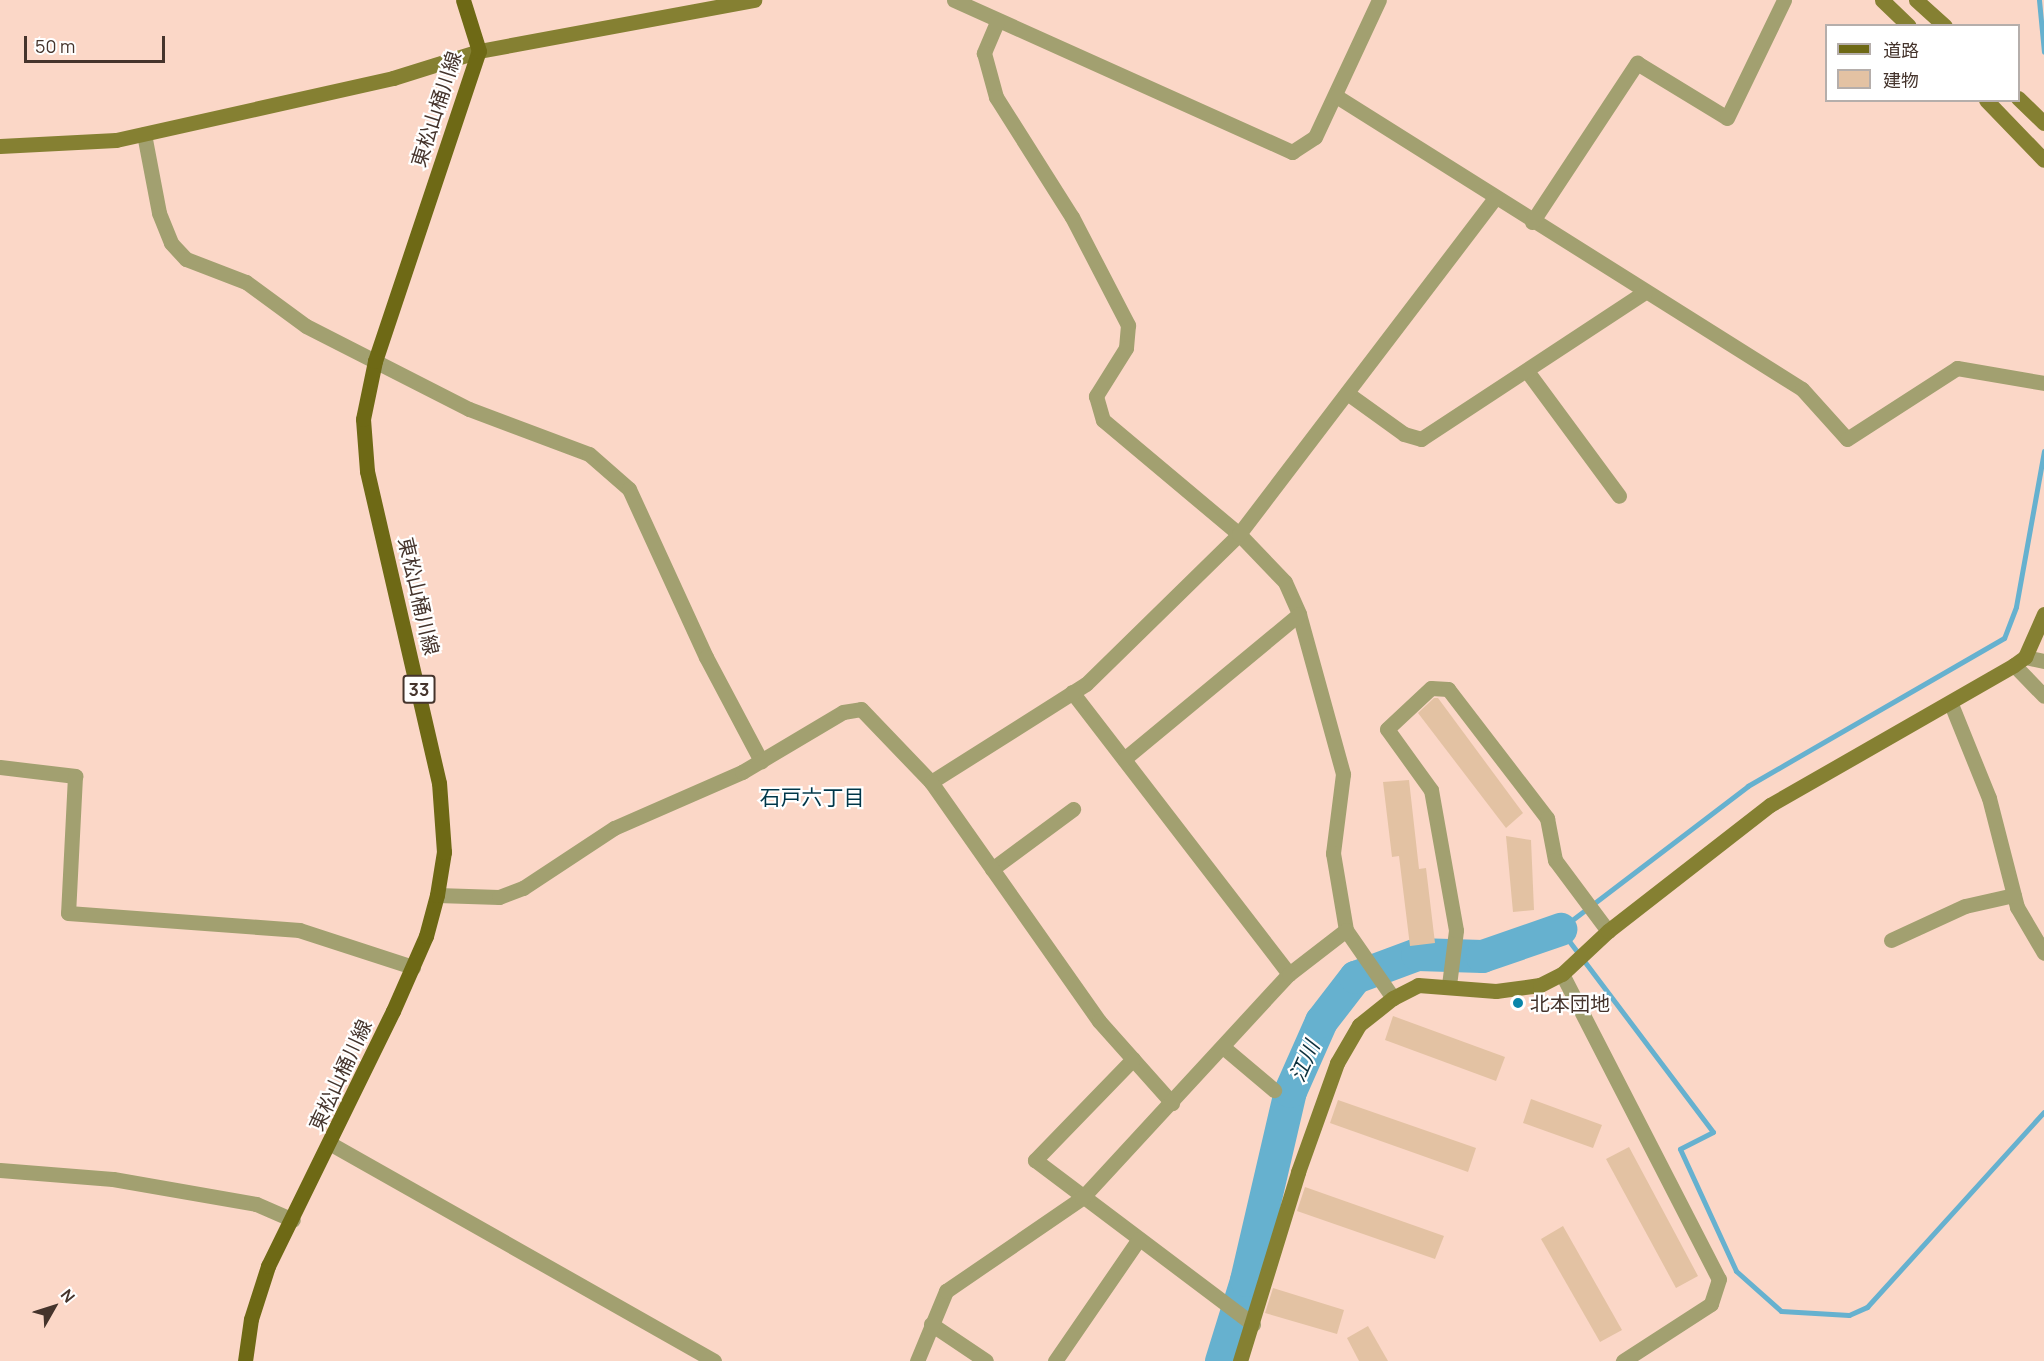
<!DOCTYPE html>
<meta charset="utf-8">
<style>
body{margin:0}
#map{position:relative;width:2044px;height:1361px;overflow:hidden;background:#fbd7c7;font-family:Manrope,"Noto Sans JP",sans-serif}
div>[style]{position:absolute}
.stream>*{height:5px;margin:-2.5px;padding:0 2.5px;transform-origin:2.5px;border-radius:2.5px;background:#66b1cf}
.river>*{height:33px;margin:-16.5px;padding:0 16.5px;transform-origin:16.5px;border-radius:16.5px;background:#66b1cf}
.building>*{inset:0;background:#e3c2a3}
.street>*{height:15px;margin:-7.5px;padding:0 7.5px;transform-origin:7.5px;border-radius:7.5px;background:#a2a070}
.secondary>*{height:15px;margin:-7.5px;padding:0 7.5px;transform-origin:7.5px;border-radius:7.5px;background:#858032}
.primary>*{height:15px;margin:-7.5px;padding:0 7.5px;transform-origin:7.5px;border-radius:7.5px;background:#6e6915}
.dots>*{width:16px;height:16px;translate:-50% -50%;box-sizing:border-box;border:3px solid #fff;border-radius:50%}
span{translate:-50% -50%;white-space:nowrap;text-align:center;line-height:1.15;-webkit-text-stroke:4.5px #fff;paint-order:stroke}
.shield-label span{padding:2px 4px;background:#fff;border:2px solid;border-radius:4px;-webkit-text-stroke-width:0}
.shield-label{font-size:18px;color:#45342c;font-weight:700}
.street-label{font-size:20px;color:#45342c}
.poi-label{font-size:20px;color:#45342c}
.left{translate:0 -50%;text-align:left}
.neighbourhood-label{font-size:21px;color:#003749}
.water-label{font-size:21px;color:#0c303d;font-style:italic}
.legend{position:absolute;left:1825px;top:24px;width:195px;height:78px;box-sizing:border-box;background:#fff;border:2px solid #b5aeab;margin:0;padding:8px 10px;list-style:none;font-size:18px;color:#45342c}
.legend li{display:flex;align-items:center;gap:12px;height:30px}
.legend b{width:30px;border:2px solid #b5aeab}
.north{position:absolute;left:24px;top:1277px;width:60px;height:60px;-webkit-text-stroke:4px #fff;paint-order:stroke;rotate:51deg;font-size:16px;font-weight:700;line-height:24px;text-align:center;color:#45342c}
.north::after{content:'';display:block;margin:auto;width:21px;height:27px;background:#45342c;clip-path:polygon(50% 0,100% 100%,50% 72%,0 100%)}
.scale{position:absolute;left:24px;top:36px;width:141px;height:27px;box-sizing:border-box;border:3px solid #45342c;border-top:0;padding-left:8px;font-size:18px;line-height:21px;white-space:nowrap;color:#45342c;-webkit-text-stroke:4px #fff;paint-order:stroke}
</style>
<div id="map">
<div class="stream">
<div style="left:2039px;top:0;width:52px;rotate:84.5deg"></div>
<div style="left:2044px;top:451px;width:158px;rotate:100.2deg"></div>
<div style="left:2016px;top:607px;width:33px;rotate:111deg"></div>
<div style="left:2004px;top:638px;width:296px;rotate:150deg"></div>
<div style="left:1748px;top:786px;width:236px;rotate:142.7deg"></div>
<div style="left:1560px;top:929px;width:254px;rotate:53deg"></div>
<div style="left:1713px;top:1132px;width:37px;rotate:153deg"></div>
<div style="left:1680px;top:1149px;width:134px;rotate:65.3deg"></div>
<div style="left:1736px;top:1271px;width:60px;rotate:41.6deg"></div>
<div style="left:1781px;top:1311px;width:68px;rotate:3.4deg"></div>
<div style="left:1849px;top:1315px;width:20px;rotate:-24deg"></div>
<div style="left:1867px;top:1307px;width:263px;rotate:-47.8deg"></div>
</div>
<div class="river">
<div style="left:1221px;top:1361px;width:85px;rotate:-72.8deg"></div>
<div style="left:1246px;top:1280px;width:194px;rotate:-76.9deg"></div>
<div style="left:1290px;top:1091px;width:77px;rotate:-66.1deg"></div>
<div style="left:1321px;top:1021px;width:56px;rotate:-52.3deg"></div>
<div style="left:1355px;top:977px;width:66px;rotate:-20.4deg"></div>
<div style="left:1417px;top:954px;width:65px;rotate:1.8deg"></div>
<div style="left:1482px;top:956px;width:83px;rotate:-19.1deg"></div>
</div>
<div class="building">
<div style="clip-path:polygon(1434px 698px,1438px 698px,1523px 813px,1506px 828px,1418px 713px)"></div>
<div style="clip-path:polygon(1409px 780px,1419px 869px,1426px 868px,1435px 943px,1410px 946px,1399px 856px,1392px 857px,1383px 782px)"></div>
<div style="clip-path:polygon(1506px 836px,1531px 840px,1534px 910px,1513px 912px)"></div>
<div style="clip-path:polygon(1393px 1016px,1505px 1057px,1496px 1081px,1385px 1040px)"></div>
<div style="clip-path:polygon(1531px 1099px,1602px 1125px,1593px 1148px,1523px 1123px)"></div>
<div style="clip-path:polygon(1338px 1100px,1476px 1148px,1468px 1172px,1330px 1123px)"></div>
<div style="clip-path:polygon(1629px 1147px,1698px 1276px,1676px 1288px,1606px 1159px)"></div>
<div style="clip-path:polygon(1305px 1187px,1444px 1236px,1435px 1259px,1297px 1211px)"></div>
<div style="clip-path:polygon(1563px 1226px,1622px 1330px,1600px 1342px,1541px 1239px)"></div>
<div style="clip-path:polygon(1273px 1288px,1344px 1310px,1337px 1334px,1265px 1313px)"></div>
<div style="clip-path:polygon(1368px 1326px,1388px 1361px,1359px 1361px,1347px 1338px)"></div>
</div>
<div class="street">
<div style="left:954px;top:0;width:371px;rotate:24.2deg"></div>
<div style="left:1292px;top:152px;width:27px;rotate:-33deg"></div>
<div style="left:1315px;top:137px;width:151px;rotate:-65deg"></div>
<div style="left:997px;top:22px;width:34px;rotate:113deg"></div>
<div style="left:984px;top:53px;width:46px;rotate:74.7deg"></div>
<div style="left:996px;top:97px;width:142px;rotate:57.7deg"></div>
<div style="left:1072px;top:217px;width:122px;rotate:62.6deg"></div>
<div style="left:1128px;top:325px;width:23px;rotate:95deg"></div>
<div style="left:1126px;top:348px;width:57px;rotate:122deg"></div>
<div style="left:1096px;top:396px;width:25px;rotate:74deg"></div>
<div style="left:1103px;top:420px;width:177px;rotate:40deg"></div>
<div style="left:1239px;top:534px;width:66px;rotate:46.2deg"></div>
<div style="left:1285px;top:582px;width:35px;rotate:66deg"></div>
<div style="left:1299px;top:614px;width:166px;rotate:74.6deg"></div>
<div style="left:1343px;top:774px;width:80px;rotate:97.2deg"></div>
<div style="left:1333px;top:853px;width:78px;rotate:80.4deg"></div>
<div style="left:1346px;top:930px;width:83px;rotate:55.3deg"></div>
<div style="left:1336px;top:96px;width:550px;rotate:32.16deg"></div>
<div style="left:1802px;top:389px;width:67px;rotate:48deg"></div>
<div style="left:1847px;top:439px;width:131px;rotate:-32.8deg"></div>
<div style="left:1957px;top:368px;width:88px;rotate:9.8deg"></div>
<div style="left:144px;top:134px;width:80px;rotate:79.2deg"></div>
<div style="left:159px;top:213px;width:32px;rotate:68deg"></div>
<div style="left:171px;top:243px;width:22px;rotate:47deg"></div>
<div style="left:186px;top:259px;width:64px;rotate:21deg"></div>
<div style="left:246px;top:282px;width:74px;rotate:36.3deg"></div>
<div style="left:306px;top:326px;width:183px;rotate:27deg"></div>
<div style="left:469px;top:409px;width:128px;rotate:20.6deg"></div>
<div style="left:589px;top:454px;width:53px;rotate:41.2deg"></div>
<div style="left:629px;top:489px;width:185px;rotate:65.4deg"></div>
<div style="left:706px;top:657px;width:118px;rotate:62.1deg"></div>
<div style="left:1532px;top:222px;width:191px;rotate:-56.6deg"></div>
<div style="left:1637px;top:63px;width:105px;rotate:31.4deg"></div>
<div style="left:1727px;top:118px;width:131px;rotate:-64.2deg"></div>
<div style="left:1527px;top:371px;width:155px;rotate:53.6deg"></div>
<div style="left:1347px;top:393px;width:70px;rotate:35.7deg"></div>
<div style="left:1404px;top:434px;width:18px;rotate:16deg"></div>
<div style="left:1421px;top:439px;width:268px;rotate:-33.3deg"></div>
<div style="left:2025px;top:657px;width:19px;rotate:12deg"></div>
<div style="left:2014px;top:665px;width:43px;rotate:45.9deg"></div>
<div style="left:1072px;top:692px;width:356px;rotate:52.4deg"></div>
<div style="left:1951px;top:704px;width:101px;rotate:68deg"></div>
<div style="left:1989px;top:798px;width:113px;rotate:75.6deg"></div>
<div style="left:2017px;top:907px;width:53px;rotate:59.6deg"></div>
<div style="left:1124px;top:759px;width:227px;rotate:-39.6deg"></div>
<div style="left:0;top:767px;width:76px;rotate:6.8deg"></div>
<div style="left:75px;top:776px;width:137px;rotate:92.9deg"></div>
<div style="left:68px;top:913px;width:232px;rotate:4.2deg"></div>
<div style="left:299px;top:930px;width:120px;rotate:18deg"></div>
<div style="left:931px;top:782px;width:183px;rotate:-32.3deg"></div>
<div style="left:1086px;top:684px;width:214px;rotate:-44.4deg"></div>
<div style="left:1239px;top:534px;width:422px;rotate:-52.7deg"></div>
<div style="left:992px;top:869px;width:101px;rotate:-36.5deg"></div>
<div style="left:437px;top:895px;width:62px;rotate:1.8deg"></div>
<div style="left:499px;top:897px;width:26px;rotate:-21deg"></div>
<div style="left:523px;top:888px;width:109px;rotate:-33.4deg"></div>
<div style="left:614px;top:828px;width:140px;rotate:-23.6deg"></div>
<div style="left:742px;top:772px;width:117px;rotate:-30.7deg"></div>
<div style="left:843px;top:712px;width:18px;rotate:-9deg"></div>
<div style="left:861px;top:709px;width:101px;rotate:46.2deg"></div>
<div style="left:931px;top:782px;width:292px;rotate:54.9deg"></div>
<div style="left:1099px;top:1021px;width:110px;rotate:48.3deg"></div>
<div style="left:1891px;top:940px;width:81px;rotate:-24.7deg"></div>
<div style="left:1965px;top:906px;width:50px;rotate:-12.7deg"></div>
<div style="left:1562px;top:974px;width:343px;rotate:62.8deg"></div>
<div style="left:1719px;top:1279px;width:26px;rotate:108deg"></div>
<div style="left:1711px;top:1304px;width:105px;rotate:147.1deg"></div>
<div style="left:1449px;top:985px;width:55px;rotate:-82.7deg"></div>
<div style="left:1456px;top:930px;width:142px;rotate:-100.1deg"></div>
<div style="left:1431px;top:790px;width:75px;rotate:-125.8deg"></div>
<div style="left:1387px;top:729px;width:60px;rotate:-43deg"></div>
<div style="left:1431px;top:688px;width:17px;rotate:3deg"></div>
<div style="left:1448px;top:689px;width:163px;rotate:52.5deg"></div>
<div style="left:1547px;top:818px;width:43px;rotate:79.2deg"></div>
<div style="left:1555px;top:860px;width:89px;rotate:53.3deg"></div>
<div style="left:1223px;top:1047px;width:67px;rotate:40.1deg"></div>
<div style="left:1133px;top:1059px;width:141px;rotate:134.1deg"></div>
<div style="left:1035px;top:1160px;width:273px;rotate:37deg"></div>
<div style="left:331px;top:1144px;width:440px;rotate:29.5deg"></div>
<div style="left:0;top:1170px;width:113px;rotate:4.6deg"></div>
<div style="left:113px;top:1179px;width:145px;rotate:9.9deg"></div>
<div style="left:256px;top:1204px;width:40px;rotate:23.4deg"></div>
<div style="left:931px;top:1324px;width:66px;rotate:33.9deg"></div>
<div style="left:917px;top:1361px;width:76px;rotate:-67.5deg"></div>
<div style="left:946px;top:1291px;width:165px;rotate:-34.4deg"></div>
<div style="left:1082px;top:1198px;width:305px;rotate:-47.3deg"></div>
<div style="left:1289px;top:974px;width:72px;rotate:-37.7deg"></div>
<div style="left:1055px;top:1361px;width:148px;rotate:-55.5deg"></div>
</div>
<div class="secondary">
<div style="left:1882px;top:0;width:37px;rotate:44deg"></div>
<div style="left:1916px;top:0;width:39px;rotate:42deg"></div>
<div style="left:2018px;top:98px;width:36px;rotate:44deg"></div>
<div style="left:1986px;top:100px;width:83px;rotate:46deg"></div>
<div style="left:0;top:146px;width:116px;rotate:-3deg"></div>
<div style="left:116px;top:140px;width:284px;rotate:-12.6deg"></div>
<div style="left:393px;top:78px;width:90px;rotate:-17.4deg"></div>
<div style="left:479px;top:51px;width:280px;rotate:-10.5deg"></div>
<div style="left:1240px;top:1361px;width:198px;rotate:-72.9deg"></div>
<div style="left:1298px;top:1172px;width:116px;rotate:-70.3deg"></div>
<div style="left:1337px;top:1063px;width:44px;rotate:-59.9deg"></div>
<div style="left:1359px;top:1025px;width:43px;rotate:-38.5deg"></div>
<div style="left:1393px;top:998px;width:28px;rotate:-27deg"></div>
<div style="left:1418px;top:985px;width:78px;rotate:4.4deg"></div>
<div style="left:1496px;top:991px;width:44px;rotate:-7.8deg"></div>
<div style="left:1540px;top:985px;width:25px;rotate:-27deg"></div>
<div style="left:1562px;top:974px;width:63px;rotate:-43.1deg"></div>
<div style="left:1608px;top:931px;width:205px;rotate:-37.9deg"></div>
<div style="left:1770px;top:805px;width:281px;rotate:-29.8deg"></div>
<div style="left:2014px;top:665px;width:14px;rotate:-36deg"></div>
<div style="left:2025px;top:657px;width:47px;rotate:-66.2deg"></div>
</div>
<div class="primary">
<div style="left:245px;top:1361px;width:42px;rotate:-81.9deg"></div>
<div style="left:251px;top:1319px;width:56px;rotate:-72.2deg"></div>
<div style="left:268px;top:1266px;width:284px;rotate:-63.9deg"></div>
<div style="left:393px;top:1011px;width:82px;rotate:-66.3deg"></div>
<div style="left:426px;top:936px;width:42px;rotate:-75deg"></div>
<div style="left:437px;top:895px;width:44px;rotate:-80.8deg"></div>
<div style="left:444px;top:852px;width:69px;rotate:-94.1deg"></div>
<div style="left:439px;top:783px;width:320px;rotate:-103deg"></div>
<div style="left:367px;top:471px;width:52px;rotate:-94.4deg"></div>
<div style="left:363px;top:419px;width:59px;rotate:-78.3deg"></div>
<div style="left:375px;top:361px;width:327px;rotate:-71.5deg"></div>
<div style="left:479px;top:51px;width:53px;rotate:-107.4deg"></div>
</div>
<div class="dots">
<div style="left:1518px;top:1003px;background:#0985a9"></div>
</div>
<div class="shield-label">
<span style="left:419px;top:689px">33</span>
</div>
<div class="street-label">
<span style="left:436px;top:109px;rotate:-72deg">東松山桶川線</span>
<span style="left:419px;top:596px;rotate:77deg">東松山桶川線</span>
<span style="left:340px;top:1075px;rotate:-65deg">東松山桶川線</span>
</div>
<div class="poi-label">
<span class="left" style="left:1530px;top:1003px">北本団地</span>
</div>
<div class="neighbourhood-label">
<span style="left:812px;top:797px">石戸六丁目</span>
</div>
<div class="water-label">
<span style="left:1304px;top:1061px;rotate:-66deg">江川</span>
</div>
<ul class="legend">
<li><b style="height:8px;background:#6e6915"></b>道路</li>
<li><b style="height:16px;background:#e3c2a3"></b>建物</li>
</ul>
<div class="north">N</div>
<div class="scale">50 m</div>
</div>
